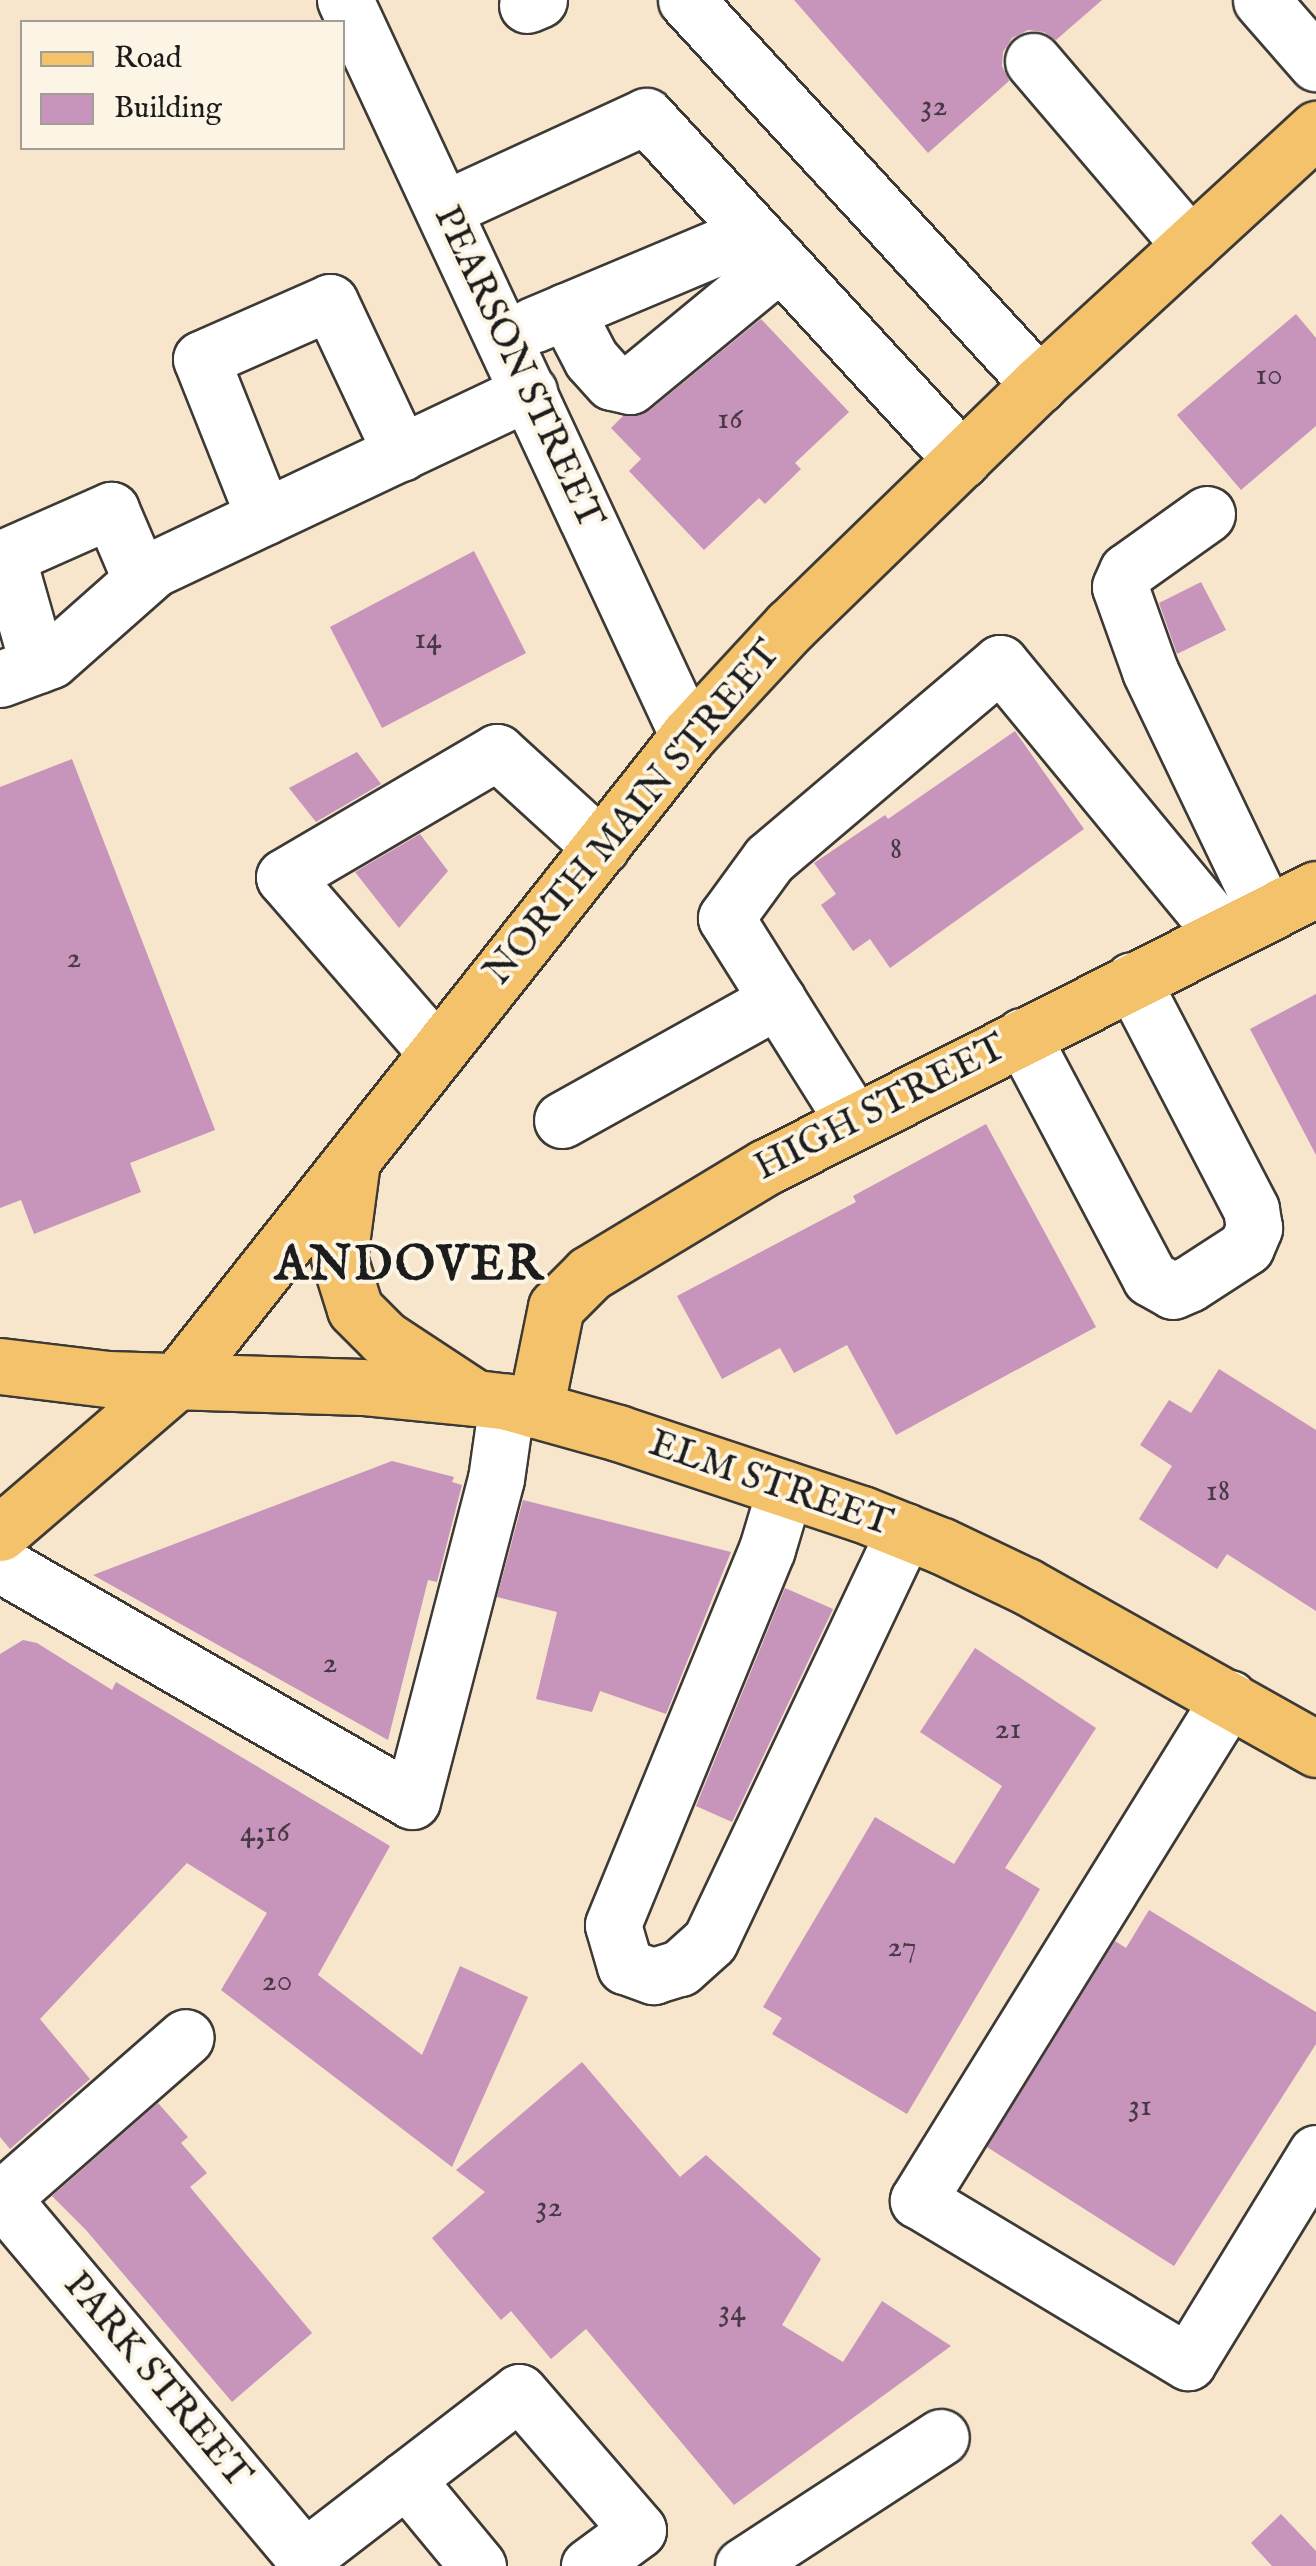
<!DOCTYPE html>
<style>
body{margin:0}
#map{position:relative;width:1316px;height:2566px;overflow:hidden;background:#f7e5cc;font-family:"IM FELL English",serif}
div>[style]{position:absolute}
.building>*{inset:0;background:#c794bc}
.roads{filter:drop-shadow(2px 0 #3d3a36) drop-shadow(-2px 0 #3d3a36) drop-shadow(0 2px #3d3a36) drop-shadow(0 -2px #3d3a36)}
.minor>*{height:55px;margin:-27.5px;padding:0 27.5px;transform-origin:27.5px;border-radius:27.5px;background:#fff}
.major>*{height:55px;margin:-27.5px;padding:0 27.5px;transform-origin:27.5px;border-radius:27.5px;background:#f3c26a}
span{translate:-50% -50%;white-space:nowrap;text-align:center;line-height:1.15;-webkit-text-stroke:8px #fcf5e5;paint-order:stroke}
.number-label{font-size:32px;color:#473a44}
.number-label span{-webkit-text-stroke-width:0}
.street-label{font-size:38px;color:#1c1c1c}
.district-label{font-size:48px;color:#1c1c1c;font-weight:700;letter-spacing:2.5px}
.legend{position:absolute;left:20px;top:20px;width:325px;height:130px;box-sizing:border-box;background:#fcf5e5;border:2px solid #a29e95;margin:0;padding:12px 18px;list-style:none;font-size:30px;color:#1c1c1c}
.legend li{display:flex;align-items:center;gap:20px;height:50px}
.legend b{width:50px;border:2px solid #a29e95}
</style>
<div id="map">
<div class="building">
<div style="clip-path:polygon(794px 0,1102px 0,1056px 40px,1044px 32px,1028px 30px,1012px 38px,1003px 52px,1002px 66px,1009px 81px,928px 153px)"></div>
<div style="clip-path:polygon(1296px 314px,1316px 338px,1316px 426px,1241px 490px,1177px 415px)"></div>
<div style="clip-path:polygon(761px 319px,849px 412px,795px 463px,801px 469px,765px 504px,759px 498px,704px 550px,629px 471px,641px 459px,611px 428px,623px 416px,650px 410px)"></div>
<div style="clip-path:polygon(474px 551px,526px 653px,382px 728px,330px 627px)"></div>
<div style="clip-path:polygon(1201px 582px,1226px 630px,1177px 654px,1159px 603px)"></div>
<div style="clip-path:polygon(1015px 731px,1084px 829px,890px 968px,870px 939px,853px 951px,821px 905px,836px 894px,814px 863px,885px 815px,888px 819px)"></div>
<div style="clip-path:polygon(357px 752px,381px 784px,316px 822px,289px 788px)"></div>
<div style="clip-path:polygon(72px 759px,215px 1130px,130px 1163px,141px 1192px,34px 1234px,21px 1200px,0 1208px,0 787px)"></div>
<div style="clip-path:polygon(420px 834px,448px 871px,399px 928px,355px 872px)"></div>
<div style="clip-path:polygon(1316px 994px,1316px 1155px,1250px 1029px)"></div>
<div style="clip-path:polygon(986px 1124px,1096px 1327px,896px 1435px,847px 1345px,794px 1373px,780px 1348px,722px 1379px,677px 1296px,856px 1202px,853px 1196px)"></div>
<div style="clip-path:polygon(1219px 1369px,1316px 1430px,1316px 1611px,1227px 1554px,1217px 1569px,1139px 1519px,1172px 1466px,1140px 1445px,1169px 1400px,1191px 1413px)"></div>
<div style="clip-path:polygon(392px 1461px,454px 1477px,452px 1482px,462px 1485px,437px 1582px,428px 1580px,388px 1740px,93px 1575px)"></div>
<div style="clip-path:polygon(523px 1500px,731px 1552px,666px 1714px,600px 1691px,592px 1712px,536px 1699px,557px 1612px,497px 1597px)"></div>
<div style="clip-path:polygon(785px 1588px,833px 1609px,732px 1822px,696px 1806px)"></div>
<div style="clip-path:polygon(23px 1640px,37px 1643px,112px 1690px,116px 1682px,390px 1846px,318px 1975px,422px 2055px,460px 1966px,528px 1997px,452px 2167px,221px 1990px,267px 1913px,187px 1863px,40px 2019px,90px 2079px,10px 2149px,0 2137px,0 1654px)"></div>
<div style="clip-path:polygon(975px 1648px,1096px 1728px,1005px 1868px,1040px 1889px,907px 2114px,772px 2034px,782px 2018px,763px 2007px,875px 1817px,954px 1864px,1002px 1786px,920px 1732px)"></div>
<div style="clip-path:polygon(1149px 1910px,1316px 2012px,1316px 2044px,1174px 2266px,987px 2147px,1115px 1941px,1126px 1948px)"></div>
<div style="clip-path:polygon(582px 2062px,680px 2177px,706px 2155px,821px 2259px,782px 2325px,843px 2362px,882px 2301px,951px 2346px,734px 2505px,586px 2329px,551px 2359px,511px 2311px,501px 2320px,432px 2238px,485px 2192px,456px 2170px)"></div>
<div style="clip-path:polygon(158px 2103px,188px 2137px,181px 2143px,207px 2173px,190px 2187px,312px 2333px,232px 2402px,86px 2230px,52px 2196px)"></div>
<div style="clip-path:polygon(1281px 2514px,1316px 2551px,1316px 2566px,1272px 2566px,1251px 2543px)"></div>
</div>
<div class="roads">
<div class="minor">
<div style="left:345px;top:0;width:812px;rotate:65.01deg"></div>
<div style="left:686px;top:0;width:522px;rotate:47.41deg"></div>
<div style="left:1261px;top:0;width:84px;rotate:48.9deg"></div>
<div style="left:527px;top:5px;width:13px;rotate:-23deg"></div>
<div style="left:1033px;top:61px;width:242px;rotate:49.5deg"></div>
<div style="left:444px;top:209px;width:222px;rotate:-24.7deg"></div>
<div style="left:646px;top:116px;width:467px;rotate:47.4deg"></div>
<div style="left:566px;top:311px;width:54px;rotate:62.5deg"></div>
<div style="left:591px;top:359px;width:31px;rotate:48deg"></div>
<div style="left:612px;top:382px;width:18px;rotate:13deg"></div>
<div style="left:630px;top:386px;width:193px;rotate:-39.5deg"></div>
<div style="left:533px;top:325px;width:238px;rotate:-22.8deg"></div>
<div style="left:1207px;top:514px;width:98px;rotate:144.5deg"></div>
<div style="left:1127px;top:571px;width:17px;rotate:114deg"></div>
<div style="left:1120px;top:587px;width:89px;rotate:70.3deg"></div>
<div style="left:1150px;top:671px;width:268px;rotate:64.4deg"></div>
<div style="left:264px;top:517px;width:170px;rotate:-111.7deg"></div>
<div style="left:201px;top:359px;width:141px;rotate:-23.8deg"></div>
<div style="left:330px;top:302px;width:167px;rotate:64.8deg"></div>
<div style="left:38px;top:665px;width:113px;rotate:-105.9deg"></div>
<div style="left:7px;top:556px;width:114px;rotate:-23.9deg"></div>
<div style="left:111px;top:510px;width:76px;rotate:66.8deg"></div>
<div style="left:0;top:679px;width:54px;rotate:-20.4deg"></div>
<div style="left:51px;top:660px;width:137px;rotate:-41.5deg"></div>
<div style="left:154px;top:569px;width:415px;rotate:-25.3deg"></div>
<div style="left:1022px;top:1036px;width:274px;rotate:62.1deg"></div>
<div style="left:1150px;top:1278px;width:26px;rotate:29deg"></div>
<div style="left:1173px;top:1291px;width:17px;rotate:-24deg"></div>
<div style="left:1189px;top:1284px;width:68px;rotate:-33deg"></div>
<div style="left:1246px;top:1247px;width:21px;rotate:-67deg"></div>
<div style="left:1254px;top:1228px;width:19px;rotate:-99deg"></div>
<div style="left:1251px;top:1209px;width:258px;rotate:-117.5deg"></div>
<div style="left:437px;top:1053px;width:233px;rotate:-131deg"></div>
<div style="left:284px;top:877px;width:247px;rotate:-30.4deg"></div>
<div style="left:497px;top:752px;width:141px;rotate:42.4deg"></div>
<div style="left:562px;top:1120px;width:247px;rotate:-29.1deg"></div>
<div style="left:854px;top:1122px;width:241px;rotate:-122.1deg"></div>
<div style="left:726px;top:918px;width:73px;rotate:-53.9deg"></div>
<div style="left:769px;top:859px;width:303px;rotate:-40.3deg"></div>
<div style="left:1000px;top:663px;width:351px;rotate:50.5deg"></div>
<div style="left:785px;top:1489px;width:63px;rotate:106.7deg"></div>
<div style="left:767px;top:1549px;width:406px;rotate:112.3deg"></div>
<div style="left:613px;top:1925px;width:43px;rotate:73.7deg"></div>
<div style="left:625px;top:1966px;width:30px;rotate:20deg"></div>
<div style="left:653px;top:1976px;width:28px;rotate:-17deg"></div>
<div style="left:680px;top:1968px;width:40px;rotate:-42deg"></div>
<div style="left:710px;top:1941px;width:454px;rotate:-64.6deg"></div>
<div style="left:0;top:1564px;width:475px;rotate:29.9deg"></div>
<div style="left:412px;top:1801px;width:333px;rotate:-75.4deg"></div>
<div style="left:496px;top:1479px;width:78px;rotate:-81.9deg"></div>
<div style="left:1229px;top:1698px;width:591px;rotate:121.78deg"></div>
<div style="left:918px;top:2200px;width:315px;rotate:31deg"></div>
<div style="left:1188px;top:2362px;width:245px;rotate:-58.5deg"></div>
<div style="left:0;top:2196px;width:484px;rotate:49.9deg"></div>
<div style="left:2px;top:2198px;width:244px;rotate:-41.2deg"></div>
<div style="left:406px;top:2479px;width:113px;rotate:50.4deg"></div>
<div style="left:305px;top:2557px;width:270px;rotate:-37.6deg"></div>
<div style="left:519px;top:2392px;width:182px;rotate:49.2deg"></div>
<div style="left:638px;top:2530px;width:61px;rotate:143.7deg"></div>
<div style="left:743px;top:2566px;width:236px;rotate:-33.1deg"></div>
</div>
<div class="major">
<div style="left:352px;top:1161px;width:98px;rotate:97.6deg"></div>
<div style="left:339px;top:1258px;width:53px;rotate:72.6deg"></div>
<div style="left:355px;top:1309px;width:41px;rotate:45deg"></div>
<div style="left:384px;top:1338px;width:102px;rotate:33.4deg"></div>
<div style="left:0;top:1366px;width:109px;rotate:6.9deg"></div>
<div style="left:108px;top:1379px;width:254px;rotate:1.8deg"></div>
<div style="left:362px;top:1387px;width:115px;rotate:5.5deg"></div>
<div style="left:476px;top:1398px;width:31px;rotate:7deg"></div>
<div style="left:507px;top:1402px;width:115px;rotate:15.6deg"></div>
<div style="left:618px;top:1433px;width:257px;rotate:18.4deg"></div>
<div style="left:862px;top:1514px;width:86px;rotate:21.8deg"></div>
<div style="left:942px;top:1546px;width:93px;rotate:25.5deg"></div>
<div style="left:1026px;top:1586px;width:333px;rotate:29.3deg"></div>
<div style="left:535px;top:1410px;width:105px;rotate:-78.5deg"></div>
<div style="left:556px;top:1307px;width:48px;rotate:-45deg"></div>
<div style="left:590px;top:1273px;width:205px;rotate:-31.1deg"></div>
<div style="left:766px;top:1167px;width:616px;rotate:-26.81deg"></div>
<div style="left:0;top:1533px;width:233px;rotate:-40.7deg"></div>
<div style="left:177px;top:1381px;width:823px;rotate:-51.61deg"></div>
<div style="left:688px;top:736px;width:150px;rotate:-47.2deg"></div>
<div style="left:790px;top:626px;width:347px;rotate:-44.2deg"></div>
<div style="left:1039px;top:384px;width:377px;rotate:-42.6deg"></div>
</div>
</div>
<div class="number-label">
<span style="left:934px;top:107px">32</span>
<span style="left:1269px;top:376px">10</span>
<span style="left:730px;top:420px">16</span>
<span style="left:428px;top:640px">14</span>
<span style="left:896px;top:850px">8</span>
<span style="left:74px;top:959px">2</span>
<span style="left:1218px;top:1492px">18</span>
<span style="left:330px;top:1664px">2</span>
<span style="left:1008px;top:1730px">21</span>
<span style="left:265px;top:1833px">4;16</span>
<span style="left:902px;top:1948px">27</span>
<span style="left:277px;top:1982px">20</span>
<span style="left:1140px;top:2107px">31</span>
<span style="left:549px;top:2208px">32</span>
<span style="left:732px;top:2312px">34</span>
</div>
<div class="street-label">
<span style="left:517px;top:368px;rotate:65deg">PEARSON STREET</span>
<span style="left:634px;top:814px;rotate:-50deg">NORTH MAIN STREET</span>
<span style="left:881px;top:1109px;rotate:-27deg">HIGH STREET</span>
<span style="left:770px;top:1485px;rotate:19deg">ELM STREET</span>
<span style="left:156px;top:2381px;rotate:50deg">PARK STREET</span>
</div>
<div class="district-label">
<span style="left:410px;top:1267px">ANDOVER</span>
</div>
<ul class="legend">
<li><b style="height:12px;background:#f3c26a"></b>Road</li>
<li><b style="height:28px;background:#c794bc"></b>Building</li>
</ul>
</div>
